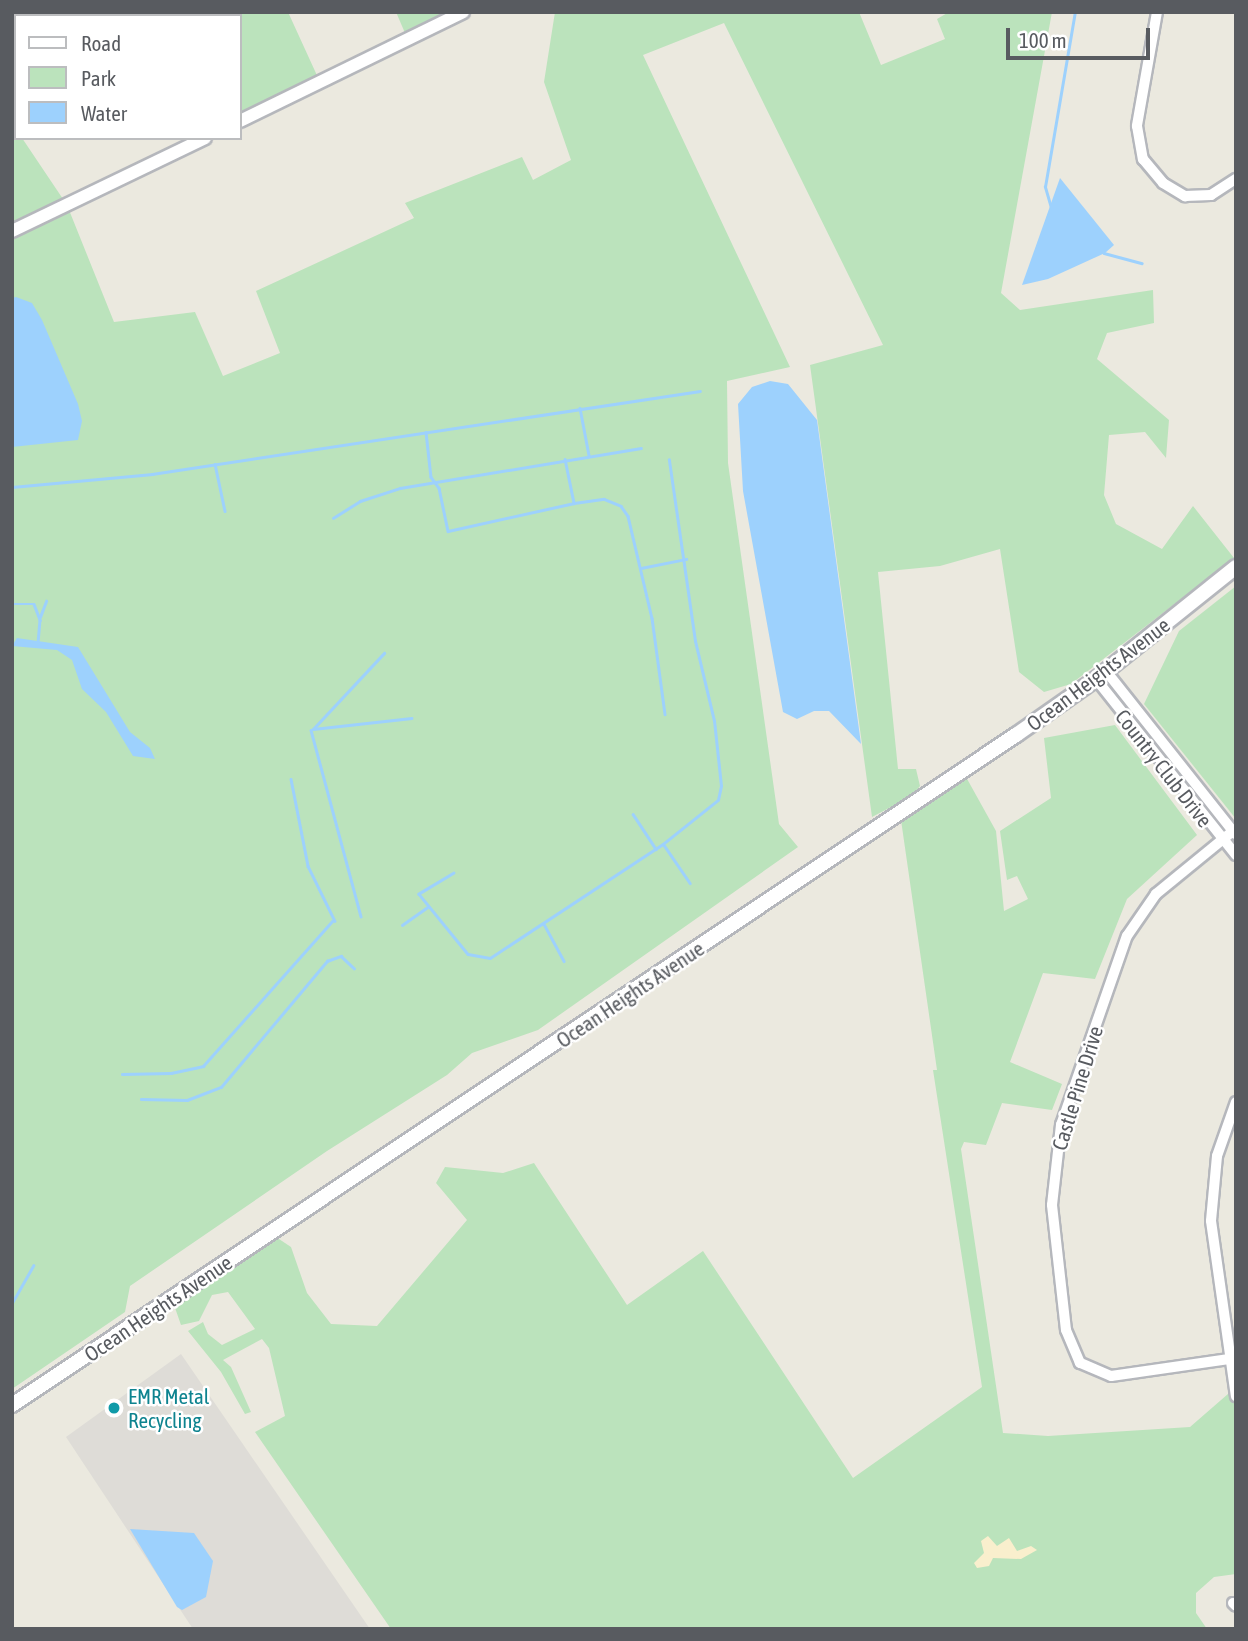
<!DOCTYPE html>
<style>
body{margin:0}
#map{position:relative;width:1248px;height:1641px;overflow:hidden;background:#ebe9df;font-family:"Asap Condensed",sans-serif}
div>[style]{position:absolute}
.industrial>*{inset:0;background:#dedcd7}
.green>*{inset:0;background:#bbe3bc}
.sand>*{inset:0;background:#f9efcd}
.water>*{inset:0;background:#9dd1fd}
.stream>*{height:2.5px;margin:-1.25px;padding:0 1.25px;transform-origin:1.25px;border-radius:1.25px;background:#9dd1fd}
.roads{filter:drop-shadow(2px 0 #b5b7bc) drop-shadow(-2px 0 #b5b7bc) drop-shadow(0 2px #b5b7bc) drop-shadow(0 -2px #b5b7bc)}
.minor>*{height:10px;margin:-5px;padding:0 5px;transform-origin:5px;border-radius:5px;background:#fff}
.tertiary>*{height:12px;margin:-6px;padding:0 6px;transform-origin:6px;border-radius:6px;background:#fff}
.secondary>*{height:14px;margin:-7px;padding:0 7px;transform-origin:7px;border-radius:7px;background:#fff}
.dots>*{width:19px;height:19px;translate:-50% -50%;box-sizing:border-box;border:4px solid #fff;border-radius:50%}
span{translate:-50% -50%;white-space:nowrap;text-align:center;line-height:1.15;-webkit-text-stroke:5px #fff;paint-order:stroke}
.street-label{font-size:21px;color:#585b60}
.culture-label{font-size:21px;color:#0d838f}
.left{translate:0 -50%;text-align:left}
.frame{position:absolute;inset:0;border:14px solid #585b60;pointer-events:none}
.legend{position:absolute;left:14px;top:14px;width:228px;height:126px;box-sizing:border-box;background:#fff;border:2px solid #bcbdbf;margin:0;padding:9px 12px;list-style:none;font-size:21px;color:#585b60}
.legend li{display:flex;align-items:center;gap:14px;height:35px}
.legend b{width:35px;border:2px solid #bcbdbf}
.scale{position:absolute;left:1006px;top:28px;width:144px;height:32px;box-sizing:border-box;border:4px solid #585b60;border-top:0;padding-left:9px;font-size:21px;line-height:24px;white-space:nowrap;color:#585b60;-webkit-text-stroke:5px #fff;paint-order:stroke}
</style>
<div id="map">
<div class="industrial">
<div style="clip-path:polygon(181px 1354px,370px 1629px,193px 1629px,66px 1437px)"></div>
</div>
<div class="green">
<div style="clip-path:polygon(12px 12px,116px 16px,16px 16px,16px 138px,22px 138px,67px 205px,114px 322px,195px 312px,223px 376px,280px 353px,256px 291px,414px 218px,405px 203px,522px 157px,533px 180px,571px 160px,544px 82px,555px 12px,859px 12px,881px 65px,945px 39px,937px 19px,949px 12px,1052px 12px,1001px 293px,1020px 310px,1153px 290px,1154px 323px,1107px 333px,1097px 359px,1169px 420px,1166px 458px,1145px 432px,1109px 435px,1104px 495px,1116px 524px,1162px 549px,1193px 506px,1234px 558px,1071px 684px,1044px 692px,1019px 672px,1000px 549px,940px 566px,878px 572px,898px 769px,916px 769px,920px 786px,912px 796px,872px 817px,810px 365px,883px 345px,724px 23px,643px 55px,790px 367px,727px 381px,728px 463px,779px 824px,798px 847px,538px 1030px,472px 1053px,447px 1075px,327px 1151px,130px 1286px,125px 1312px,12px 1389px)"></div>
<div style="clip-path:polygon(192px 12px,288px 12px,320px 82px,245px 120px,240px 109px,240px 16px)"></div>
<div style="clip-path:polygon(396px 12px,464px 12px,408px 40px)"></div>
<div style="clip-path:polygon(1236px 586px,1236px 819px,1144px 704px,1179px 631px)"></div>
<div style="clip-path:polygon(1115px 725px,1197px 835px,1127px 899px,1095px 979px,1043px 973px,1010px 1062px,1062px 1084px,1052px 1110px,1002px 1103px,986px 1145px,964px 1142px,961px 1149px,1003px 1433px,1048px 1436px,1190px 1427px,1236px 1387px,1236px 1574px,1214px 1577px,1196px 1593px,1196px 1613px,1207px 1629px,391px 1629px,255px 1432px,285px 1416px,269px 1348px,262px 1339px,223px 1360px,231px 1367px,251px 1412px,245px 1414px,221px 1372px,188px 1331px,203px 1322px,208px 1334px,222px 1345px,255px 1329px,228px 1292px,212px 1295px,199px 1321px,181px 1325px,174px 1305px,276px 1237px,291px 1247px,307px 1293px,331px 1324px,377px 1326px,467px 1220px,436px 1183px,445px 1167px,503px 1173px,534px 1163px,627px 1305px,703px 1251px,853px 1478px,982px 1387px,933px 1070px,937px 1070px,901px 820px,966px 777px,996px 831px,1004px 911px,1028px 899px,1017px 876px,1007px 880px,1000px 831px,1051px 798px,1044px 738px)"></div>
</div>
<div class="sand">
<div style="clip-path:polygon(988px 1536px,997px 1546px,1009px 1538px,1017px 1551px,1031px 1546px,1037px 1550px,1021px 1559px,993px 1558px,989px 1566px,977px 1568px,974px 1563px,984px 1553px,981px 1541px)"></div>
</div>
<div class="water">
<div style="clip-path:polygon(1060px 178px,1114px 245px,1105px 253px,1048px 279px,1022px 285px)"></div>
<div style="clip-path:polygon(16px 297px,32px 303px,42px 320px,78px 404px,82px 421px,78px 440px,12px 447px,12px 298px)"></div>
<div style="clip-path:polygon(770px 381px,788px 384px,817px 420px,861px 744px,829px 711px,814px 711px,797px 719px,783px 712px,743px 491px,738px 404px,752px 387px)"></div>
<div style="clip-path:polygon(17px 638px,78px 647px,130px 732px,150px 748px,155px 759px,133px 756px,106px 712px,82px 689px,72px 660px,57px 650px,12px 646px)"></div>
<div style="clip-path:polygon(130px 1529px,194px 1533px,213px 1561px,206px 1597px,182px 1610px,177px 1607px)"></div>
</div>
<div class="stream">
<div style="left:1051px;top:208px;width:22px;rotate:-106deg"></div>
<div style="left:1045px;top:187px;width:178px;rotate:-80.3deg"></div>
<div style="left:1104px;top:253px;width:39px;rotate:15deg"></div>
<div style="left:580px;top:408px;width:48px;rotate:79.2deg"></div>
<div style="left:426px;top:432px;width:45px;rotate:83.7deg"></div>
<div style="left:431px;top:477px;width:14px;rotate:54deg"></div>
<div style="left:439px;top:488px;width:44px;rotate:78.2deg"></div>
<div style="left:448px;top:531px;width:129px;rotate:-12.5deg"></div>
<div style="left:574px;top:503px;width:30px;rotate:-8deg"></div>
<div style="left:604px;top:499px;width:18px;rotate:22deg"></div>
<div style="left:621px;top:506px;width:12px;rotate:55deg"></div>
<div style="left:628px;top:516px;width:105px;rotate:76.8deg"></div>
<div style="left:652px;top:618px;width:97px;rotate:82.3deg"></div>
<div style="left:565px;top:459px;width:45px;rotate:78.4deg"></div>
<div style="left:215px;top:464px;width:48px;rotate:78deg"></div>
<div style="left:12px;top:487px;width:141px;rotate:-5.3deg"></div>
<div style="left:152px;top:474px;width:554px;rotate:-8.61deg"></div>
<div style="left:333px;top:518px;width:32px;rotate:-32deg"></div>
<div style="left:360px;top:501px;width:42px;rotate:-18deg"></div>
<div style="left:400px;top:488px;width:244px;rotate:-9.4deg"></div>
<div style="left:641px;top:568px;width:46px;rotate:-11.3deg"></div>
<div style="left:12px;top:604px;width:22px"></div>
<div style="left:34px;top:604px;width:17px;rotate:69deg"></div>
<div style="left:40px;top:620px;width:21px;rotate:95deg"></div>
<div style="left:40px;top:617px;width:17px;rotate:-69deg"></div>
<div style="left:313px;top:729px;width:104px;rotate:-46.9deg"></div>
<div style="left:313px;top:729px;width:99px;rotate:-6.4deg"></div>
<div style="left:311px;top:730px;width:193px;rotate:75deg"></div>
<div style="left:291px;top:779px;width:89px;rotate:78.9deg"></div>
<div style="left:308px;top:866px;width:61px;rotate:63.9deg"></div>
<div style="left:633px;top:814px;width:42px;rotate:56.7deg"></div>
<div style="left:664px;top:845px;width:46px;rotate:55.6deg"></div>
<div style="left:454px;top:873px;width:41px;rotate:149deg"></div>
<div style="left:419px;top:894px;width:77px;rotate:50.8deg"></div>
<div style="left:468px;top:954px;width:22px;rotate:10deg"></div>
<div style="left:490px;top:958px;width:207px;rotate:-33.4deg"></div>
<div style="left:663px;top:844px;width:70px;rotate:-38.7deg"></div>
<div style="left:718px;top:800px;width:14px;rotate:-78deg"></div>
<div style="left:721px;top:786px;width:65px;rotate:-96.1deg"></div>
<div style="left:714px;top:721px;width:82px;rotate:-103.4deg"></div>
<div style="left:695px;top:641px;width:183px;rotate:-98.2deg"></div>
<div style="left:544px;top:924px;width:42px;rotate:61.6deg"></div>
<div style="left:402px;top:925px;width:32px;rotate:-35deg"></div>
<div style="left:122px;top:1074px;width:49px;rotate:-1.2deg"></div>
<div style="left:171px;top:1073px;width:33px;rotate:-12deg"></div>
<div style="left:203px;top:1066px;width:194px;rotate:-48.3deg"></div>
<div style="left:141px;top:1099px;width:46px;rotate:1.2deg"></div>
<div style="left:187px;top:1100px;width:36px;rotate:-21deg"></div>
<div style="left:221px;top:1087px;width:165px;rotate:-49.9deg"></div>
<div style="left:327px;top:961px;width:15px;rotate:-20deg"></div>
<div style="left:341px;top:956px;width:18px;rotate:43deg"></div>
<div style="left:12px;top:1303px;width:43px;rotate:-60.4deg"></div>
</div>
<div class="roads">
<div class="minor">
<div style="left:1157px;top:12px;width:116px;rotate:100deg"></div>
<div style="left:1137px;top:126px;width:34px;rotate:80deg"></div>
<div style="left:1143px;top:159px;width:31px;rotate:50deg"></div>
<div style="left:1163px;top:183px;width:26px;rotate:31deg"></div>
<div style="left:1185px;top:196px;width:26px;rotate:-2deg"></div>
<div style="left:1211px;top:195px;width:30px;rotate:-33deg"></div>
<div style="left:1106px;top:671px;width:208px;rotate:51.6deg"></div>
<div style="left:1096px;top:679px;width:225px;rotate:51.5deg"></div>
<div style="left:1236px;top:1102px;width:57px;rotate:109.4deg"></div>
<div style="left:1217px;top:1156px;width:65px;rotate:95.3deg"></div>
<div style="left:1211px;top:1221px;width:177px;rotate:81.9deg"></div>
<div style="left:1229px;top:1359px;width:119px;rotate:171.8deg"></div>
<div style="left:1111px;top:1376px;width:34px;rotate:-157deg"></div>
<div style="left:1080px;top:1363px;width:36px;rotate:-113deg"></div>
<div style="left:1066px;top:1330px;width:126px;rotate:-96.4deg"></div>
<div style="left:1052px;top:1205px;width:81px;rotate:-83.6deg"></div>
<div style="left:1061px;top:1125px;width:200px;rotate:-70.8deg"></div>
<div style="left:1127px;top:936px;width:51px;rotate:-55.4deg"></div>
<div style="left:1156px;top:894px;width:99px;rotate:-39.3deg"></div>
<div style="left:1233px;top:1603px;width:4px;rotate:45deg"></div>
</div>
<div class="tertiary">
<div style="left:240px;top:121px;width:248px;rotate:-26deg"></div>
<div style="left:12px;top:231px;width:214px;rotate:-25.7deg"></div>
</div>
<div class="secondary">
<div style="left:12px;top:1405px;width:1207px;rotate:-33.72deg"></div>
<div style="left:1016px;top:735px;width:98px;rotate:-35deg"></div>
<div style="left:1096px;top:679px;width:179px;rotate:-38.7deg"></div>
</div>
</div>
<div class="dots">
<div style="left:114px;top:1408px;background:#0f9aa8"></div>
</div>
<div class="street-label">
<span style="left:1098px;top:674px;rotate:-37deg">Ocean Heights Avenue</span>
<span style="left:1164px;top:768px;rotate:52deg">Country Club Drive</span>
<span style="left:630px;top:994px;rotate:-34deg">Ocean Heights Avenue</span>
<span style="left:1077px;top:1088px;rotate:-73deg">Castle Pine Drive</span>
<span style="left:158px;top:1308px;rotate:-34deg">Ocean Heights Avenue</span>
</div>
<div class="culture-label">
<span class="left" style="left:128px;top:1408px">EMR Metal<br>Recycling</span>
</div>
<div class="frame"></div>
<ul class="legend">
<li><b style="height:9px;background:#fff"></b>Road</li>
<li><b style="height:19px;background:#bbe3bc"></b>Park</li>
<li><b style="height:19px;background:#9dd1fd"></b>Water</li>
</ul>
<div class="scale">100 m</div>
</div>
